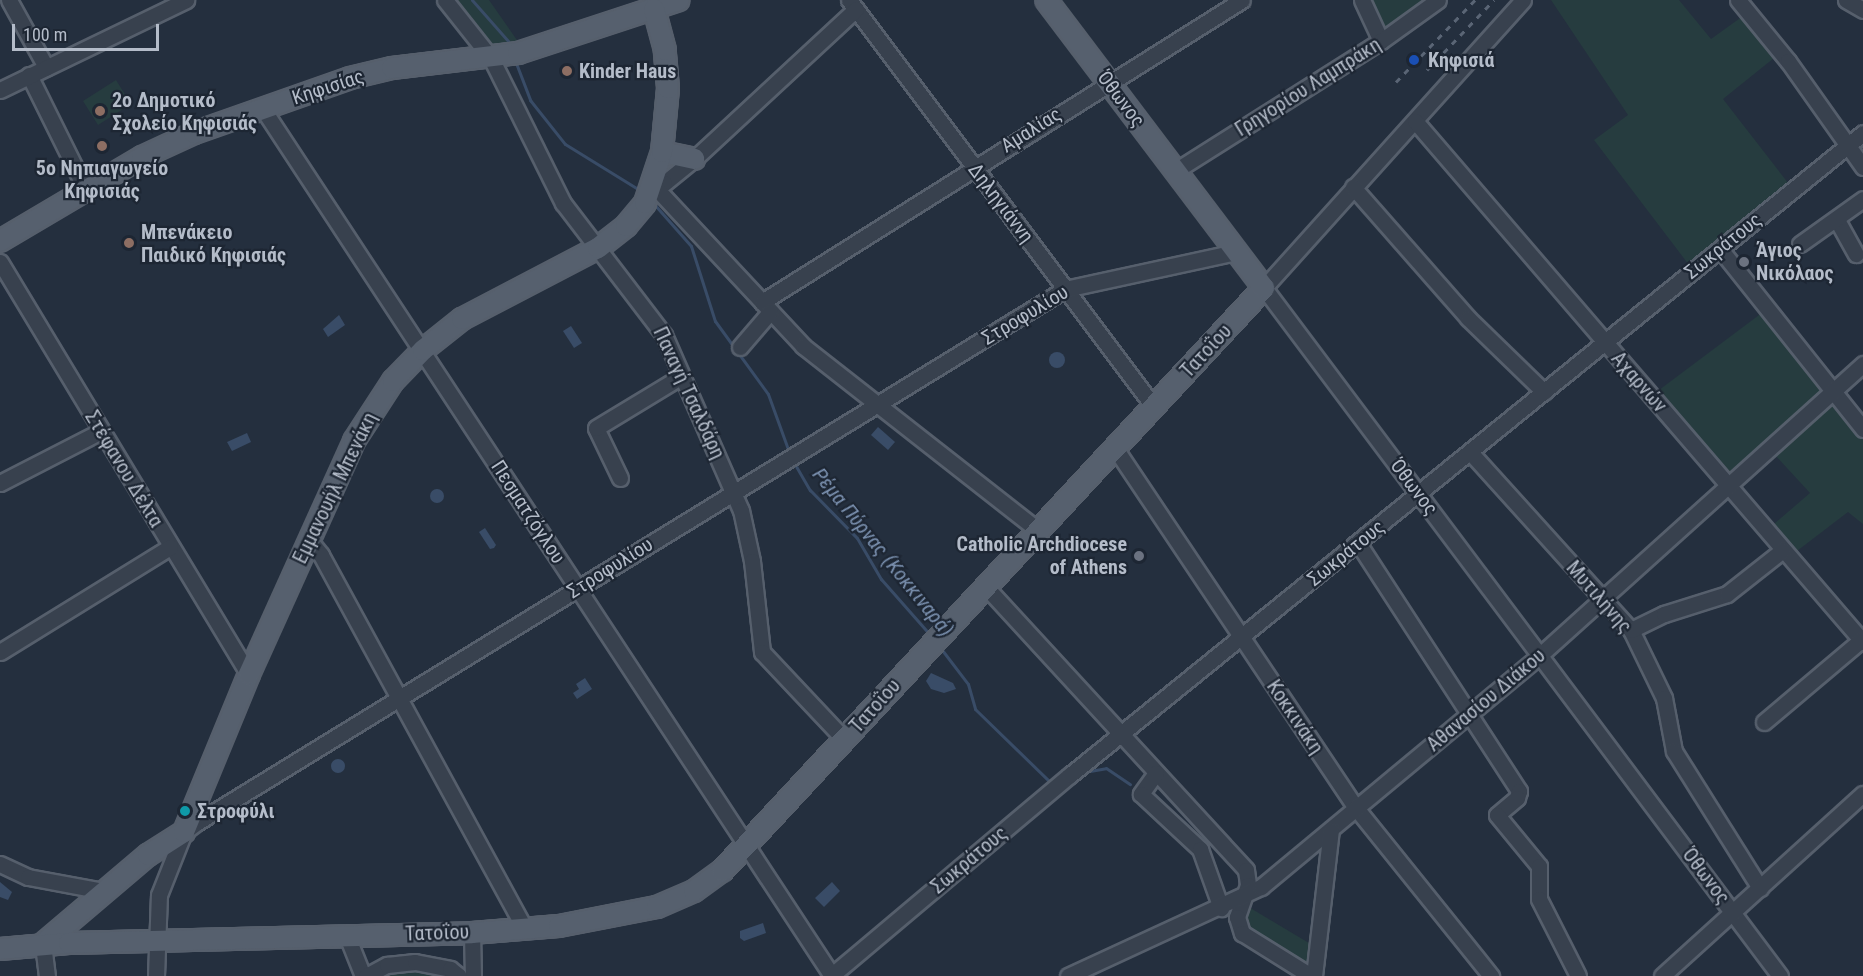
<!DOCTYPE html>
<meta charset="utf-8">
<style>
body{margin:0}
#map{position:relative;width:1863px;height:976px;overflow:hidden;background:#242f3e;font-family:"Roboto Condensed",sans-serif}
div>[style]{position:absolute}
.green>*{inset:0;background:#263c3f}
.water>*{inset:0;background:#394c67}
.round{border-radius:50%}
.stream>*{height:3px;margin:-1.5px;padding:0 1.5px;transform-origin:1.5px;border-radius:1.5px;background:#394c67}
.roads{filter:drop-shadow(2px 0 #565f6c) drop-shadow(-2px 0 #565f6c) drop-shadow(0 2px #565f6c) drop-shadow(0 -2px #565f6c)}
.minor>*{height:15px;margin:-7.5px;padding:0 7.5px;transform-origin:7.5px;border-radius:7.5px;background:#38414e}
.major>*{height:20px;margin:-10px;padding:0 10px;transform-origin:10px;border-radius:10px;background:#56606e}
.rail>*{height:3px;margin-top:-1.5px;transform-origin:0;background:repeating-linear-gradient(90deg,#5a6575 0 6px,transparent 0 12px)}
.dots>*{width:16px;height:16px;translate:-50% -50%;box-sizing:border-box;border:3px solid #1d2633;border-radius:50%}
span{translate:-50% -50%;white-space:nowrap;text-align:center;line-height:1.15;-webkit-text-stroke:4.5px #1d2633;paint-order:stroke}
.poi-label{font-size:20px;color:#b4bcc9;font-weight:700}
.left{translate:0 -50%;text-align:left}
.right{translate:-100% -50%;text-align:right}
.street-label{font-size:20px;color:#b4bcc9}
.water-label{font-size:21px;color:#7c92b1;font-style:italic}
.scale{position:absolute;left:12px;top:24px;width:147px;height:27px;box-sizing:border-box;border:3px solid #b4bcc9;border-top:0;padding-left:8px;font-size:18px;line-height:21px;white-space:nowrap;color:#b4bcc9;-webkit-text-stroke:4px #1d2633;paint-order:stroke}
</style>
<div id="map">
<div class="green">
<div style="clip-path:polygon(451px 0,489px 0,519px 43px,490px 48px)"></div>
<div style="clip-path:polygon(1367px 0,1426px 0,1381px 30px)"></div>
<div style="clip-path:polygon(1551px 0,1679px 0,1711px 39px,1743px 16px,1774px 58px,1723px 99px,1792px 188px,1689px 265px,1594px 140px,1628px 115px)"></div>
<div style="clip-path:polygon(116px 80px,131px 104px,98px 125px,83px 101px)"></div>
<div style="clip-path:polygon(1763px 312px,1863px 438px,1863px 524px,1848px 512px,1797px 551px,1774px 524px,1810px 493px,1775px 455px,1740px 485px,1659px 390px)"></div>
<div style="clip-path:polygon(1247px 906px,1314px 946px,1310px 969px,1248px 932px,1243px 921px)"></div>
<div style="clip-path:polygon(412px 967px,437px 971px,446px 976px,384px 976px,392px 970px)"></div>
</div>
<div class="water">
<div style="clip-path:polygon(339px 315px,345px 325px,328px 337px,323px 329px)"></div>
<div style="clip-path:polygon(571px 326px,582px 343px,574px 348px,563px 331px)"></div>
<div class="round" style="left:1049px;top:352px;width:16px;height:16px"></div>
<div style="clip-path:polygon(878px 427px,895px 442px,888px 450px,871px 435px)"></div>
<div style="clip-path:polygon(247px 433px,251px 442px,232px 451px,227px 442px)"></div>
<div class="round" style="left:430px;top:489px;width:14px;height:14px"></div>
<div style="clip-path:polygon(485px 528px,496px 545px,494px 548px,490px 549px,479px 532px)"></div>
<div style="clip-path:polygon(931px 673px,953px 683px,956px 689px,944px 693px,931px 689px,926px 681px)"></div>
<div style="clip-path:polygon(585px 678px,592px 689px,577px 699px,573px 693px,579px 689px,576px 684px)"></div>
<div class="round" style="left:331px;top:759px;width:14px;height:14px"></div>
<div style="clip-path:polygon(0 882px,12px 892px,8px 900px,0 897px)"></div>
<div style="clip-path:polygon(832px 882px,840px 891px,824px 907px,815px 898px)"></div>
<div style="clip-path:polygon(763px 923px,766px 933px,744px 941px,740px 938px,740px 931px)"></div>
</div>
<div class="stream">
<div style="left:472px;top:0;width:55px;rotate:48.7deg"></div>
<div style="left:516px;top:63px;width:40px;rotate:69deg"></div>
<div style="left:530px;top:100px;width:56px;rotate:51.5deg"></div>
<div style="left:565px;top:144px;width:89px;rotate:31.7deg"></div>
<div style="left:654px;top:204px;width:56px;rotate:48.6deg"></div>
<div style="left:691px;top:246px;width:79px;rotate:72.3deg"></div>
<div style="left:715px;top:321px;width:90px;rotate:54deg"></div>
<div style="left:768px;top:394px;width:62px;rotate:70.1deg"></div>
<div style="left:793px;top:461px;width:34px;rotate:60deg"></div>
<div style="left:810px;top:490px;width:67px;rotate:45.6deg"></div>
<div style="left:857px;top:538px;width:48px;rotate:59.7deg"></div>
<div style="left:881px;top:579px;width:76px;rotate:48.7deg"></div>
<div style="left:939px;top:646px;width:48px;rotate:52.7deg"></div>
<div style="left:968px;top:684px;width:26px;rotate:74deg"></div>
<div style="left:975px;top:709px;width:107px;rotate:44.2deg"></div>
<div style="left:1084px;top:772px;width:22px;rotate:-10deg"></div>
<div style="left:1106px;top:768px;width:29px;rotate:34deg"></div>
</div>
<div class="roads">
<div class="minor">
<div style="left:9px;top:0;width:77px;rotate:61.1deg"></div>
<div style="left:445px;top:0;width:74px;rotate:51.6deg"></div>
<div style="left:491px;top:58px;width:162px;rotate:63.6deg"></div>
<div style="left:563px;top:203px;width:166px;rotate:52.6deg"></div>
<div style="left:664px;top:335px;width:191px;rotate:66.3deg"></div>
<div style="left:741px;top:510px;width:52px;rotate:77.8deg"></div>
<div style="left:752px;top:561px;width:92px;rotate:83.7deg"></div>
<div style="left:762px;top:652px;width:121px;rotate:46.7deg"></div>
<div style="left:849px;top:0;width:509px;rotate:53.15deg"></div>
<div style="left:1362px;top:0;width:45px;rotate:65.1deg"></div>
<div style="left:1523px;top:0;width:387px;rotate:132deg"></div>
<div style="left:1264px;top:288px;width:860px;rotate:53.13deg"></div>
<div style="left:1738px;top:0;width:79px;rotate:50.7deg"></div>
<div style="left:1788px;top:61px;width:130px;rotate:54.7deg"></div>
<div style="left:1846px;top:0;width:20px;rotate:30deg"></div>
<div style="left:856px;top:9px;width:221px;rotate:137.2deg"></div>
<div style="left:694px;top:159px;width:38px;rotate:141deg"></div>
<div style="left:664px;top:183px;width:10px;rotate:163deg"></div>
<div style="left:654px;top:186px;width:219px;rotate:47deg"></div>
<div style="left:803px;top:346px;width:298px;rotate:38.1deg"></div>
<div style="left:29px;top:75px;width:131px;rotate:63.6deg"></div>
<div style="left:0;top:90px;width:207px;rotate:-25.8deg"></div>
<div style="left:263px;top:109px;width:1037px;rotate:56.72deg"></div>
<div style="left:1415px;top:121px;width:687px;rotate:49.31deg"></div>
<div style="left:1175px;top:171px;width:244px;rotate:-32.3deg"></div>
<div style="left:1381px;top:41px;width:70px;rotate:-35.7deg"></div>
<div style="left:1353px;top:187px;width:174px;rotate:48.7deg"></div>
<div style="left:1468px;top:318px;width:106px;rotate:44.2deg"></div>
<div style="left:1837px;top:220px;width:39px;rotate:61deg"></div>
<div style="left:1800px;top:244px;width:77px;rotate:-35.5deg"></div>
<div style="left:1720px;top:249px;width:230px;rotate:51.5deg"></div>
<div style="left:0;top:262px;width:481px;rotate:58.9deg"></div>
<div style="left:762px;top:302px;width:567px;rotate:-32.18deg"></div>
<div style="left:740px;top:347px;width:46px;rotate:-49.4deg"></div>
<div style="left:1115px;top:448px;width:433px;rotate:56.2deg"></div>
<div style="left:1356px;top:808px;width:216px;rotate:51.2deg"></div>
<div style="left:1470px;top:452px;width:240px;rotate:47.9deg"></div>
<div style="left:1631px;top:630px;width:76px;rotate:64.1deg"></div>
<div style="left:1664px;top:698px;width:54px;rotate:79.3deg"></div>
<div style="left:1674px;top:751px;width:162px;rotate:57.9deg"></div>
<div style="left:620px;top:478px;width:55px;rotate:-115.6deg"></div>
<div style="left:596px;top:428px;width:100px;rotate:-31.2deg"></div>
<div style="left:0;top:483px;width:114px;rotate:-27.2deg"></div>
<div style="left:309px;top:540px;width:19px;rotate:51deg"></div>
<div style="left:321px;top:555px;width:426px;rotate:61.4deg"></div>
<div style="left:1358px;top:543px;width:296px;rotate:57deg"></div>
<div style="left:1519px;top:791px;width:7px;rotate:106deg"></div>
<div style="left:1517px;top:798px;width:26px;rotate:140deg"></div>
<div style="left:1497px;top:815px;width:66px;rotate:50.5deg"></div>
<div style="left:1539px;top:866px;width:33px;rotate:90deg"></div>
<div style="left:1539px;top:899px;width:86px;rotate:63.1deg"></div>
<div style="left:986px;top:587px;width:384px;rotate:47.4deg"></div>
<div style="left:1246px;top:870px;width:15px;rotate:82deg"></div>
<div style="left:1248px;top:885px;width:34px;rotate:109deg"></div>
<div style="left:1237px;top:917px;width:17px;rotate:73deg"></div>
<div style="left:1242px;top:933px;width:81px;rotate:31.9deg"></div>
<div style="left:1631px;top:630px;width:37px;rotate:-26deg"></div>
<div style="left:1664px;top:614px;width:66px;rotate:-17.6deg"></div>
<div style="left:1727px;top:594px;width:71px;rotate:-38.2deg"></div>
<div style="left:0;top:652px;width:200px;rotate:-31.7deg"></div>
<div style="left:1764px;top:722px;width:127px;rotate:-40.2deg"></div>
<div style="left:1156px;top:773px;width:26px;rotate:126deg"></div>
<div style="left:1141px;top:794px;width:81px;rotate:43deg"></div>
<div style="left:1200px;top:849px;width:63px;rotate:70.4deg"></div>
<div style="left:0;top:864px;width:31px;rotate:25deg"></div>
<div style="left:28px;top:877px;width:76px;rotate:10.6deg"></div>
<div style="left:472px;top:933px;width:43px;rotate:88.7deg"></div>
<div style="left:347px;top:936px;width:43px;rotate:68.2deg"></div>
<div style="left:43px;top:944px;width:32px;rotate:83deg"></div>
<div style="left:156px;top:976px;width:81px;rotate:-87.9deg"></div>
<div style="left:159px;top:895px;width:68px;rotate:-68.4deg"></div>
<div style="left:184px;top:832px;width:15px;rotate:-37deg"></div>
<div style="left:196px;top:823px;width:1020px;rotate:-31.57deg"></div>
<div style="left:1065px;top:289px;width:175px;rotate:-12.2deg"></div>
<div style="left:366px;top:976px;width:24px;rotate:-28deg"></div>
<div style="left:387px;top:965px;width:28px;rotate:-6deg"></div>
<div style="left:415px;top:962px;width:36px;rotate:11deg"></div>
<div style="left:450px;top:969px;width:11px;rotate:38deg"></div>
<div style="left:831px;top:976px;width:312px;rotate:-40.1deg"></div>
<div style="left:1070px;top:775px;width:1020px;rotate:-38.99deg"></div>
<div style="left:1068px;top:976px;width:213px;rotate:-24.8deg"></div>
<div style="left:1261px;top:887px;width:363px;rotate:-39.7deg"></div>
<div style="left:1540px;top:655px;width:435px;rotate:-42deg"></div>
<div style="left:1314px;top:976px;width:147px;rotate:-83.4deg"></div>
<div style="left:1662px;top:976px;width:271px;rotate:-42.2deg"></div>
</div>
<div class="major">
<div style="left:662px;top:152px;width:33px;rotate:12deg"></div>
<div style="left:0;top:241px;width:165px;rotate:-30.6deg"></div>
<div style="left:142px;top:157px;width:57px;rotate:-24.8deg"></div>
<div style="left:194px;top:133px;width:165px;rotate:-19.4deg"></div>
<div style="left:350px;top:78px;width:43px;rotate:-13.4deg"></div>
<div style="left:392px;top:68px;width:127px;rotate:-6.8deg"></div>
<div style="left:518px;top:53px;width:169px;rotate:-18.2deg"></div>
<div style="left:43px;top:944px;width:138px;rotate:-40.3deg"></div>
<div style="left:148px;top:855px;width:43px;rotate:-32.6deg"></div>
<div style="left:184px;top:832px;width:171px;rotate:-67.6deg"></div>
<div style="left:249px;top:674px;width:256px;rotate:-65.7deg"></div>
<div style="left:354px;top:441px;width:72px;rotate:-57deg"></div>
<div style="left:393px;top:381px;width:43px;rotate:-45.9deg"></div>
<div style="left:423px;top:350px;width:50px;rotate:-38.5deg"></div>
<div style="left:462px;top:319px;width:153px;rotate:-27.6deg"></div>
<div style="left:598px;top:248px;width:36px;rotate:-38deg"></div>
<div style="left:626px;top:226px;width:30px;rotate:-50deg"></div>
<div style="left:645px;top:203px;width:54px;rotate:-71.6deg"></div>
<div style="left:662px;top:152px;width:64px;rotate:-84.6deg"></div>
<div style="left:668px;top:88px;width:38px;rotate:-95deg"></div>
<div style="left:665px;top:50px;width:42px;rotate:-105deg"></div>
<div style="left:0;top:949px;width:69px;rotate:-5deg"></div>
<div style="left:69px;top:943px;width:403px;rotate:-1.4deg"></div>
<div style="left:472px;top:933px;width:87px;rotate:-4.6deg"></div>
<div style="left:559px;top:926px;width:100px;rotate:-11deg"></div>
<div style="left:657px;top:907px;width:40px;rotate:-23.4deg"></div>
<div style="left:694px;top:891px;width:34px;rotate:-36deg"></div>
<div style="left:722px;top:871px;width:796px;rotate:-47.09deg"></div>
<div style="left:1264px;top:288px;width:361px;rotate:-127.1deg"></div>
</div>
</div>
<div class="rail">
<div style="left:1427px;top:70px;width:97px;rotate:-46.3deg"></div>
<div style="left:1396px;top:82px;width:114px;rotate:-46.1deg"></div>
</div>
<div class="dots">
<div style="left:1414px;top:60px;background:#1a4fb4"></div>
<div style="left:567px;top:71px;background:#8d6e63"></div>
<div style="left:100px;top:111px;background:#8d6e63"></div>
<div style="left:102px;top:146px;background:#8d6e63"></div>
<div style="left:129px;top:243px;background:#8d6e63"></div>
<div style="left:1744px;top:262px;background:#6b7280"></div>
<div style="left:1139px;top:556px;background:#6b7280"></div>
<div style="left:185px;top:811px;background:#0f9aa8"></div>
</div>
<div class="poi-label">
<span class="left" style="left:1428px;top:60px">Κηφισιά</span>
<span class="left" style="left:579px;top:71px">Kinder Haus</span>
<span class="left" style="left:112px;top:112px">2ο Δημοτικό<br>Σχολείο Κηφισιάς</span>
<span style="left:102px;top:180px">5ο Νηπιαγωγείο<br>Κηφισιάς</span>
<span class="left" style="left:141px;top:244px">Μπενάκειο<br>Παιδικό Κηφισιάς</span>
<span class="left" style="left:1756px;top:262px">Άγιος<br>Νικόλαος</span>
<span class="right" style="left:1127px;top:556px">Catholic Archdiocese<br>of Athens</span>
<span class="left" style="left:197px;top:811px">Στροφύλι</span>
</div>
<div class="street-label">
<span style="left:328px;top:87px;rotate:-18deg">Κηφισίας</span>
<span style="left:1308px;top:87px;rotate:-32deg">Γρηγορίου Λαμπράκη</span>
<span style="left:1121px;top:99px;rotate:53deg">Όθωνος</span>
<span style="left:1031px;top:130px;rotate:-32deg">Αμαλίας</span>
<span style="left:1001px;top:203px;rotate:53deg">Δηληγιάννη</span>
<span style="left:1723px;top:246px;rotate:-39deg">Σωκράτους</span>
<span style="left:1025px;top:315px;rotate:-31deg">Στροφυλίου</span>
<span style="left:1206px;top:351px;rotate:-47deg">Τατοΐου</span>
<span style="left:1639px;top:382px;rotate:49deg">Αχαρνών</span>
<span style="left:689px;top:393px;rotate:65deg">Παναγή Τσαλδάρη</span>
<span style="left:124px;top:469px;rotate:59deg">Στέφανου Δέλτα</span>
<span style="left:1414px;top:487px;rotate:53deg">Όθωνος</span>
<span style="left:335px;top:488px;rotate:-64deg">Εμμανουήλ Μπενάκη</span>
<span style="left:528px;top:512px;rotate:57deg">Πεσματζόγλου</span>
<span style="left:1346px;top:553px;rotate:-39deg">Σωκράτους</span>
<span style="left:610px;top:568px;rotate:-32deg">Στροφυλίου</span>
<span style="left:1599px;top:597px;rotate:49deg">Μυτιλήνης</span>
<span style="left:1486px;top:700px;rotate:-40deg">Αθανασίου Διάκου</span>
<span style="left:875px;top:706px;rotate:-48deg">Τατοΐου</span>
<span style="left:1295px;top:717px;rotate:56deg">Κοκκινάκη</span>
<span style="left:969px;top:860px;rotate:-40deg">Σωκράτους</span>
<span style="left:1706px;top:876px;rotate:53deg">Όθωνος</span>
<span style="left:437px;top:933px;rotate:-2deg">Τατοΐου</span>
</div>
<div class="water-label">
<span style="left:883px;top:552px;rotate:51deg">Ρέμα Πύρνας (Κοκκιναρά)</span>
</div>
<div class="scale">100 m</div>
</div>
